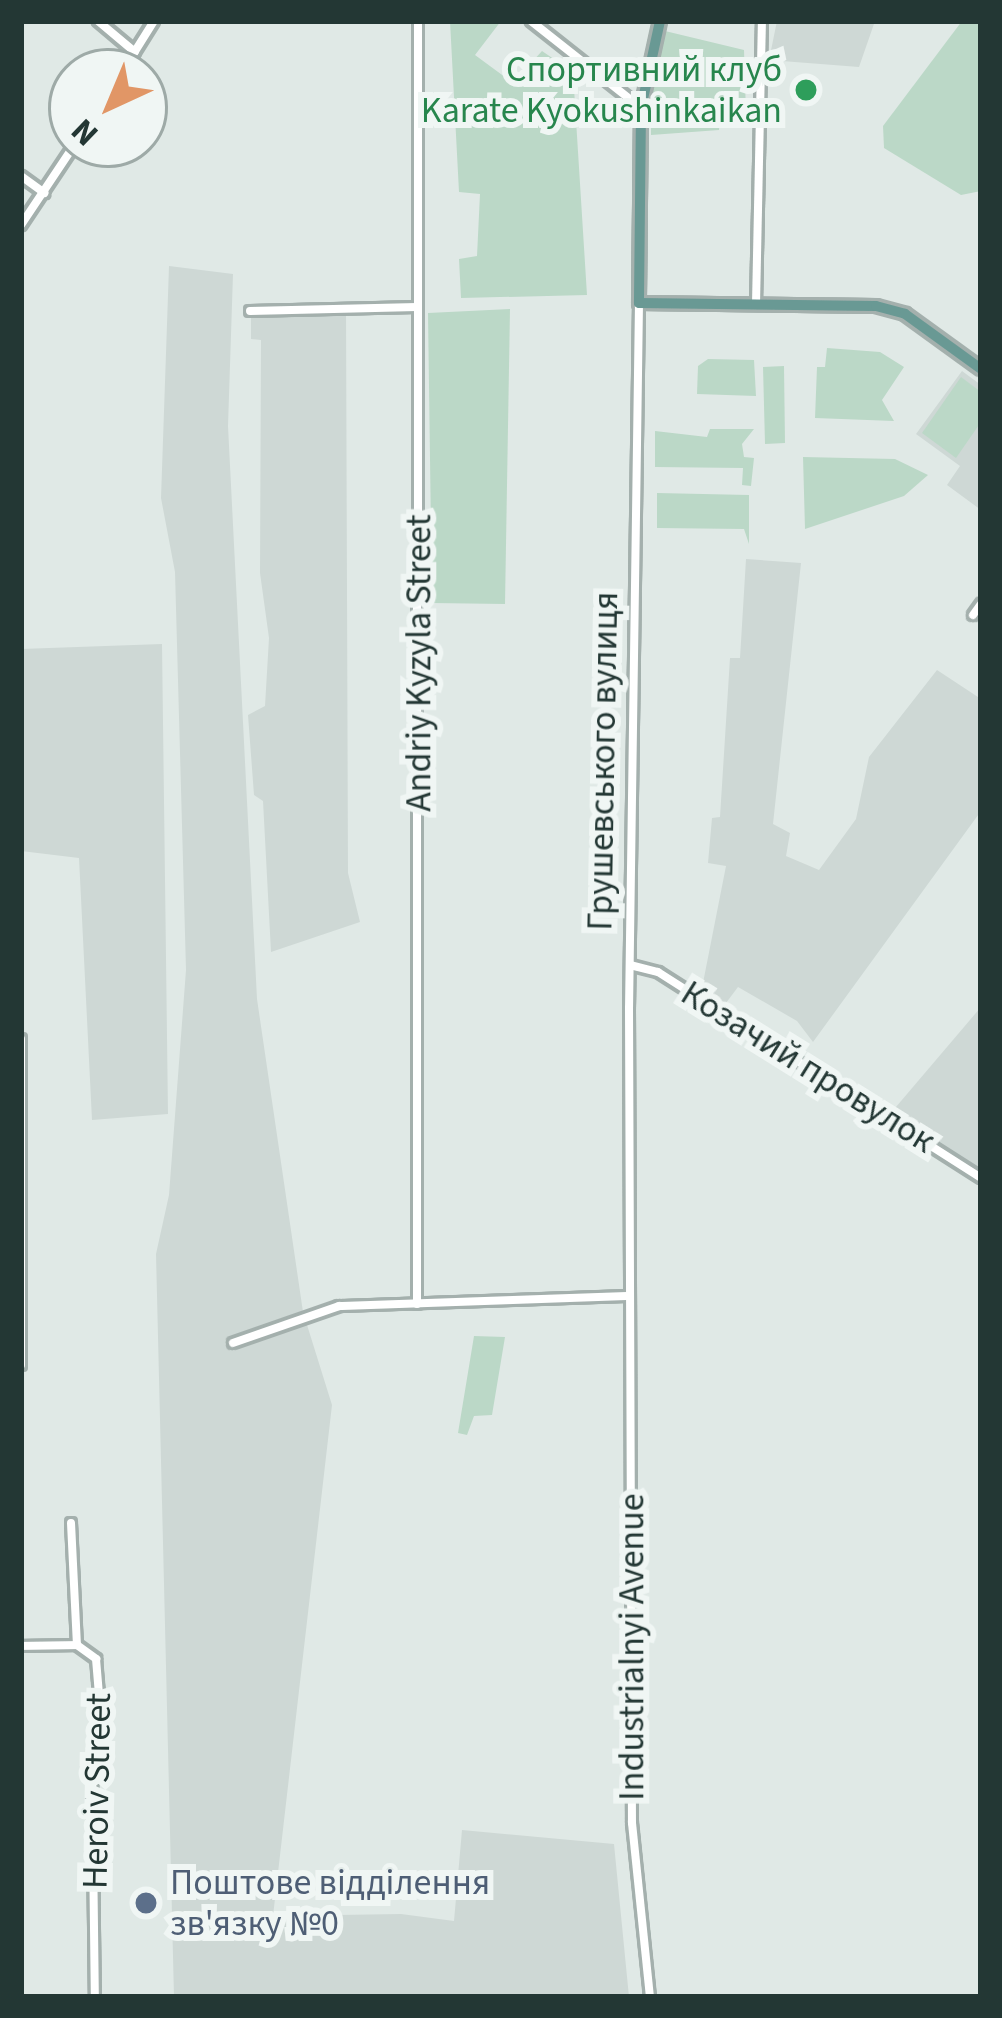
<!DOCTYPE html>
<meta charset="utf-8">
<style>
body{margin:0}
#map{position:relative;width:1002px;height:2018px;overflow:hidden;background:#e0e9e6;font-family:"Source Sans 3",sans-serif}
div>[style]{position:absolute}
.built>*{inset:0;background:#ced8d5}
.green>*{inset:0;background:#bbd8c7}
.roads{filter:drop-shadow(3px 0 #a4b0ad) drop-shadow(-3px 0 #a4b0ad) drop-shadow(0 3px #a4b0ad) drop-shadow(0 -3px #a4b0ad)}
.minor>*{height:8px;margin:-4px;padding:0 4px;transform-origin:4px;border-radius:4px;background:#fff}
.major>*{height:10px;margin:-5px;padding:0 5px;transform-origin:5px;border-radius:5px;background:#699994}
.dots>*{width:33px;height:33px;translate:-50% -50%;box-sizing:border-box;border:6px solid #f0f6f4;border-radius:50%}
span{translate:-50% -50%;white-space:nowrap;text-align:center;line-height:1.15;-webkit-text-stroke:12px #f0f6f4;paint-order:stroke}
.leisure-label{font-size:36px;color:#27864d}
.right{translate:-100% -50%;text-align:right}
.street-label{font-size:36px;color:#233734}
.service-label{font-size:36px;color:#4e5e75}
.left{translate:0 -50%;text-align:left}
.frame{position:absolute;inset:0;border:24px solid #233734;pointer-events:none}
.north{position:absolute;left:48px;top:48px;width:120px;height:120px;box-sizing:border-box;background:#f0f6f4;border:3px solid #9eaaa7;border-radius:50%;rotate:224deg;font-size:33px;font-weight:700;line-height:48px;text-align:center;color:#233734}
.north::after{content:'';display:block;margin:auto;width:42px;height:54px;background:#e19666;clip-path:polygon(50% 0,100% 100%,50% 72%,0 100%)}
</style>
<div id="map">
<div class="built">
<div style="clip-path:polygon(777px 21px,875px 21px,859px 67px,769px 60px)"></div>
<div style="clip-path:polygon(169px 266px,233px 274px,228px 426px,257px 999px,303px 1312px,332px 1405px,273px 1916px,401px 1914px,454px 1921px,462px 1830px,614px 1844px,629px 1997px,174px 1997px,156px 1254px,169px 1195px,186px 970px,175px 572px,161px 498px)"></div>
<div style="clip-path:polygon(251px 306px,346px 307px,348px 873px,360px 922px,271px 952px,263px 801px,254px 795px,248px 715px,265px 706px,269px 638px,260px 573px,261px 340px,251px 339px)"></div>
<div style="clip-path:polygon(962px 371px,981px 385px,981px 510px,947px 485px,960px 466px,916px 434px)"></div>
<div style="clip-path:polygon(746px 559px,801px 563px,773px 824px,790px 833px,786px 856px,819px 870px,856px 819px,869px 757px,937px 670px,981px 699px,981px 811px,813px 1042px,797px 1021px,738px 987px,723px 1007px,701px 993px,726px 866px,708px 863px,712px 818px,720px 817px,730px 658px,740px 658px)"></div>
<div style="clip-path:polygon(162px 644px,168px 1114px,92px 1120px,79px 858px,21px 851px,21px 649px)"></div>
<div style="clip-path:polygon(981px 1007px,981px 1170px,890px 1114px)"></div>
</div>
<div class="green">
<div style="clip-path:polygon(450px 21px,501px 21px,475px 55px,513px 83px,542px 51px,573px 72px,587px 295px,461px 298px,459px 259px,477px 256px,480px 194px,459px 192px)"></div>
<div style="clip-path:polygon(962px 21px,981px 21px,981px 191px,961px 195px,884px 148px,883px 126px)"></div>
<div style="clip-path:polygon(665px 31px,744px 50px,746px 113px,720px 113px,719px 130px,651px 135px,651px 83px)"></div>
<div style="clip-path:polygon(510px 309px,505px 604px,432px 603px,428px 313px)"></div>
<div style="clip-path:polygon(827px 348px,880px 352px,904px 367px,882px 400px,894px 421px,815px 418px,817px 367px,825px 367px)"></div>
<div style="clip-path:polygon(708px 359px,754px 360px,756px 396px,697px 394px,698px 366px)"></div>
<div style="clip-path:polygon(784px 366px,785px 443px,765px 444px,763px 367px)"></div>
<div style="clip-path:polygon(961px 377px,981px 392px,981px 422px,956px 458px,922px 433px)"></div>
<div style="clip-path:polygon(710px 429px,754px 429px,742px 444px,744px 457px,754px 458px,751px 486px,742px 485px,743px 468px,655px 467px,655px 431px,707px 437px)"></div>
<div style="clip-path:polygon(803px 457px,895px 459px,928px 475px,904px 496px,805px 529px)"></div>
<div style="clip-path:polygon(657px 493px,749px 495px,749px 544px,744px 529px,657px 528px)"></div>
<div style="clip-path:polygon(474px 1336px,505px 1337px,492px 1415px,474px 1416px,467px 1435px,458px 1433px)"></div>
</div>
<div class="roads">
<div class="minor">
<div style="left:98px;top:21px;width:48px;rotate:40deg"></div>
<div style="left:531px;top:21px;width:139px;rotate:38.3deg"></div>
<div style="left:122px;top:72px;width:60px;rotate:-57.9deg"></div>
<div style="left:21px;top:176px;width:29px;rotate:36deg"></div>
<div style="left:21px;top:225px;width:97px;rotate:-56.3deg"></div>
<div style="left:639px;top:303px;width:705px;rotate:90.81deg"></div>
<div style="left:629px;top:1008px;width:815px;rotate:89.79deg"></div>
<div style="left:632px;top:1823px;width:175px;rotate:84.1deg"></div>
<div style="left:756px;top:304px;width:283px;rotate:-88.8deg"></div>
<div style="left:250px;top:311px;width:167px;rotate:-1.4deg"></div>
<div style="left:973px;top:615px;width:14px;rotate:-54deg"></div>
<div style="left:630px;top:965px;width:29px;rotate:14deg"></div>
<div style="left:658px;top:972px;width:383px;rotate:32.5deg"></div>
<div style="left:21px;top:1039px;width:326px;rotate:90deg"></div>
<div style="left:417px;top:1304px;width:1283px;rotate:-89.96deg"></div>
<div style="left:233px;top:1343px;width:112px;rotate:-19.2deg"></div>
<div style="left:339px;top:1306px;width:291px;rotate:-2deg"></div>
<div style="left:71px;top:1523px;width:122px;rotate:87.2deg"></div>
<div style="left:77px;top:1645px;width:24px;rotate:36deg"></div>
<div style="left:96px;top:1659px;width:83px;rotate:85.2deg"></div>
<div style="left:103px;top:1742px;width:25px;rotate:117deg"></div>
<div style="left:92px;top:1764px;width:233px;rotate:89.3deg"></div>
<div style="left:21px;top:1646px;width:56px;rotate:-1deg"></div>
</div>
<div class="major">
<div style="left:660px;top:21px;width:89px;rotate:102.3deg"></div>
<div style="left:641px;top:108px;width:195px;rotate:90.6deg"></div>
<div style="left:639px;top:303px;width:237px;rotate:0.7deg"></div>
<div style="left:876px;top:306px;width:30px;rotate:15deg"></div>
<div style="left:905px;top:314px;width:94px;rotate:35.9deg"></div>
</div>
</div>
<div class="dots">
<div style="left:806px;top:90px;background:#2e9e5b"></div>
<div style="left:146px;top:1903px;background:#5c6f8a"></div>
</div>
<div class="leisure-label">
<span class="right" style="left:782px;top:90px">Спортивний клуб<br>Karate Kyokushinkaikan</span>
</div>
<div class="street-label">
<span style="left:419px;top:663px;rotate:-90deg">Andriy Kyzyla Street</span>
<span style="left:603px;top:761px;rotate:-89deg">Грушевського вулиця</span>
<span style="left:808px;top:1067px;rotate:32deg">Козачий провулок</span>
<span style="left:632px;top:1647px;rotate:-90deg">Industrialnyi Avenue</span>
<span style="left:97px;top:1791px;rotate:-89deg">Heroiv Street</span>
</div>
<div class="service-label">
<span class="left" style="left:170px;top:1903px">Поштове відділення<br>зв'язку №0</span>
</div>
<div class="frame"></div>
<div class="north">N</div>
</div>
